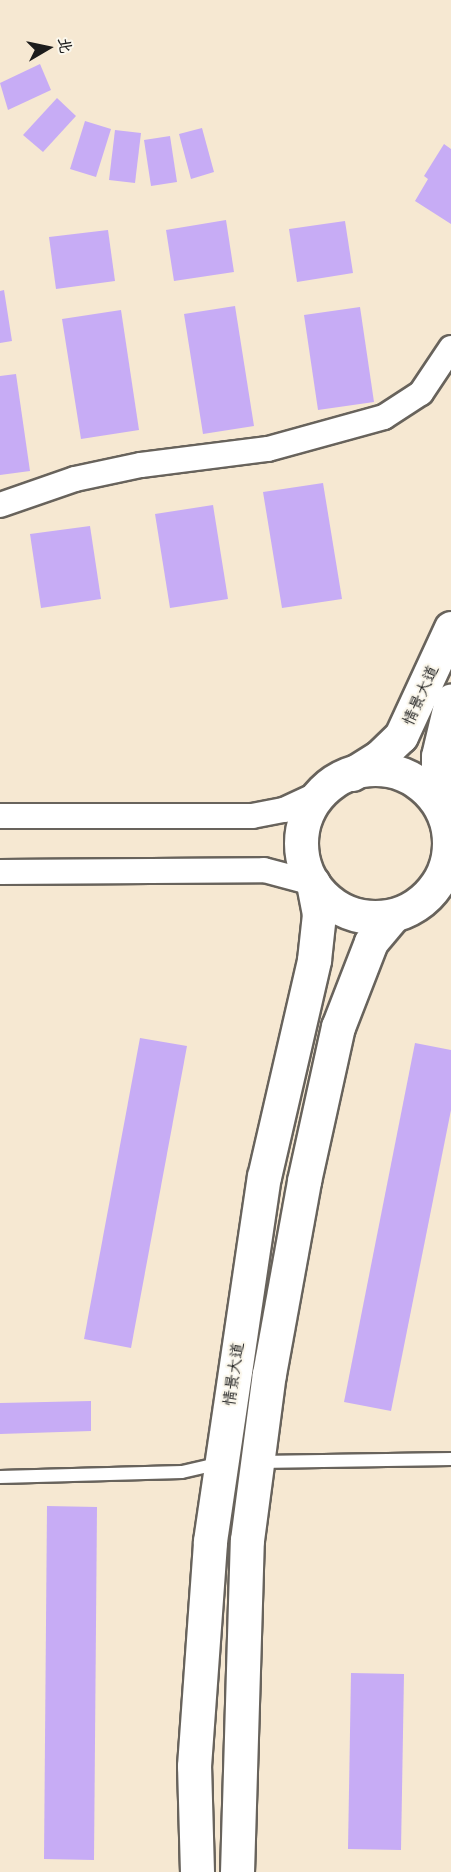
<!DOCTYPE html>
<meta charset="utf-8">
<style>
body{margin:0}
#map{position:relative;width:451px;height:1872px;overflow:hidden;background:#f6e8d2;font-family:Delius,"LXGW WenKai TC",sans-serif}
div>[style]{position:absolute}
.building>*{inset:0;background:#c7acf5}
.roads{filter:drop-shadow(2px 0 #68635c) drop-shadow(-2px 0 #68635c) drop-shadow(0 2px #68635c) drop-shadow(0 -2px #68635c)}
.lane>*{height:12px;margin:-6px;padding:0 6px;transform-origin:6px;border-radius:6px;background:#fff}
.street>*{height:24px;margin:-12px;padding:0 12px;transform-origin:12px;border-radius:12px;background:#fff}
.secondary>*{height:33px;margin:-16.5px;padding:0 16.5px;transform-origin:16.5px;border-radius:16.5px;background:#fff}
.secondary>.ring{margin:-16.5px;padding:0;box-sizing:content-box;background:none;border:33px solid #fff;border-radius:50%}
span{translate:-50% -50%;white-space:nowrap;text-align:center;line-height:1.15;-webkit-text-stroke:4.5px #fbf7ec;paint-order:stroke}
.street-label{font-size:16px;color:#1c1c1c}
.north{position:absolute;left:18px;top:18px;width:60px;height:60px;-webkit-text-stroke:4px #fbf7ec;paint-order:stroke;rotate:81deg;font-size:16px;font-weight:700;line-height:24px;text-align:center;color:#1c1c1c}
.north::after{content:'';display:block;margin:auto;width:21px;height:27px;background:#1c1c1c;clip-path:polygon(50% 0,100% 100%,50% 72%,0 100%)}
</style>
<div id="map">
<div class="building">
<div style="clip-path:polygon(40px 64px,51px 90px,8px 110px,0 83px)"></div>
<div style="clip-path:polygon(57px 98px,76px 116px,43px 152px,23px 135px)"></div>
<div style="clip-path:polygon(85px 121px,111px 129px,96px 177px,70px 169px)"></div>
<div style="clip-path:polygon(202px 128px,214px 172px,191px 179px,179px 134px)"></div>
<div style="clip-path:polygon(115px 130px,141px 133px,135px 183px,109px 180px)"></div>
<div style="clip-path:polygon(170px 136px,177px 182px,151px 186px,144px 140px)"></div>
<div style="clip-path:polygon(444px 144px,451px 149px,451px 224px,415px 201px,428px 179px,424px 176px)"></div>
<div style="clip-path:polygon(226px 220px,234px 272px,174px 281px,166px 230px)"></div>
<div style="clip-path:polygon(345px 221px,353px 273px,297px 282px,289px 229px)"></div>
<div style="clip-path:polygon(108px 230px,115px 281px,56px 289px,49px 237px)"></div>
<div style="clip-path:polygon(4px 290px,12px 341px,0 343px,0 291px)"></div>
<div style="clip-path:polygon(235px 306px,254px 426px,203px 434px,184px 314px)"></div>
<div style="clip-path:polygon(360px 307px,374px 402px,318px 410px,304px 315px)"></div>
<div style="clip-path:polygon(121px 310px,139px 430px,81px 439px,62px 319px)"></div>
<div style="clip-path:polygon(16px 374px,30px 471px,0 475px,0 376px)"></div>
<div style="clip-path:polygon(323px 483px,342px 599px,282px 608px,263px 492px)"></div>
<div style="clip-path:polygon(213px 505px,228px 599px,170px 608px,155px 514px)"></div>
<div style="clip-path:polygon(90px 526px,101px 599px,41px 608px,30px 534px)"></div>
<div style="clip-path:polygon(140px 1038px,187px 1046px,131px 1348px,84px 1339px)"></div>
<div style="clip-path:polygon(415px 1043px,451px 1050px,451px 1110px,391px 1411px,344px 1402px)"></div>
<div style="clip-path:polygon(91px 1401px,91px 1431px,0 1434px,0 1403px)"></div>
<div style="clip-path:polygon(47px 1506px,97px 1507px,94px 1860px,44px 1859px)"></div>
<div style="clip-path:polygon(351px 1673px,404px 1674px,401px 1850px,348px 1849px)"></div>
</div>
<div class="roads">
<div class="lane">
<div style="left:259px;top:1462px;width:192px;rotate:-0.9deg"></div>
<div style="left:0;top:1477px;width:182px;rotate:-1.6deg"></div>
<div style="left:182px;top:1472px;width:39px;rotate:-13deg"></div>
</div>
<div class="street">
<div style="left:0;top:505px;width:79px;rotate:-19.1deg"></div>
<div style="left:75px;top:479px;width:67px;rotate:-12deg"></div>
<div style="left:141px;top:465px;width:128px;rotate:-7.2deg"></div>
<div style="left:268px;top:449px;width:120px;rotate:-15.4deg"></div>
<div style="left:384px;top:417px;width:44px;rotate:-33deg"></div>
<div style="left:421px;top:393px;width:54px;rotate:-56.3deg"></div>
<div style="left:0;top:816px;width:252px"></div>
<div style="left:252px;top:816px;width:33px;rotate:-11deg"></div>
<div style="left:284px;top:810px;width:38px;rotate:-25deg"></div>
<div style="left:0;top:872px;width:264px;rotate:-0.4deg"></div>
<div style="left:264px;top:870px;width:51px;rotate:14.9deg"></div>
</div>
<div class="secondary">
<div class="ring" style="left:301px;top:769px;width:115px;height:115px"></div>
<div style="left:352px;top:774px;width:31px;rotate:-32deg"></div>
<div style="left:378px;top:758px;width:32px;rotate:-44deg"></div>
<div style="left:401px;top:736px;width:119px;rotate:-65.2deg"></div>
<div style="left:438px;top:799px;width:43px;rotate:-90deg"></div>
<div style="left:438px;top:756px;width:57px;rotate:-76.7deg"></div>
<div style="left:197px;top:1872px;width:106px;rotate:-91.6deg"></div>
<div style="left:194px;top:1766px;width:226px;rotate:-85.9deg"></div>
<div style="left:210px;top:1541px;width:368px;rotate:-81.6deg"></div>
<div style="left:264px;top:1177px;width:223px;rotate:-77deg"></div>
<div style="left:314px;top:960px;width:46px;rotate:-83.8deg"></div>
<div style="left:319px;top:914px;width:32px;rotate:-101deg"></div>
<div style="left:237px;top:1872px;width:332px;rotate:-88.3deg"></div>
<div style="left:247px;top:1540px;width:167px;rotate:-82.5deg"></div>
<div style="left:269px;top:1374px;width:196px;rotate:-79.7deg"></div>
<div style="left:304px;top:1181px;width:158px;rotate:-77.6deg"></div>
<div style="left:338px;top:1027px;width:91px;rotate:-68.8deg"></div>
<div style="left:371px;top:942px;width:34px;rotate:-50deg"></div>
</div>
</div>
<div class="street-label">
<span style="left:420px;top:695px;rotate:-66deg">情景大道</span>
<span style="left:233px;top:1374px;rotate:-82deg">情景大道</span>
</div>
<div class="north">北</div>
</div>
